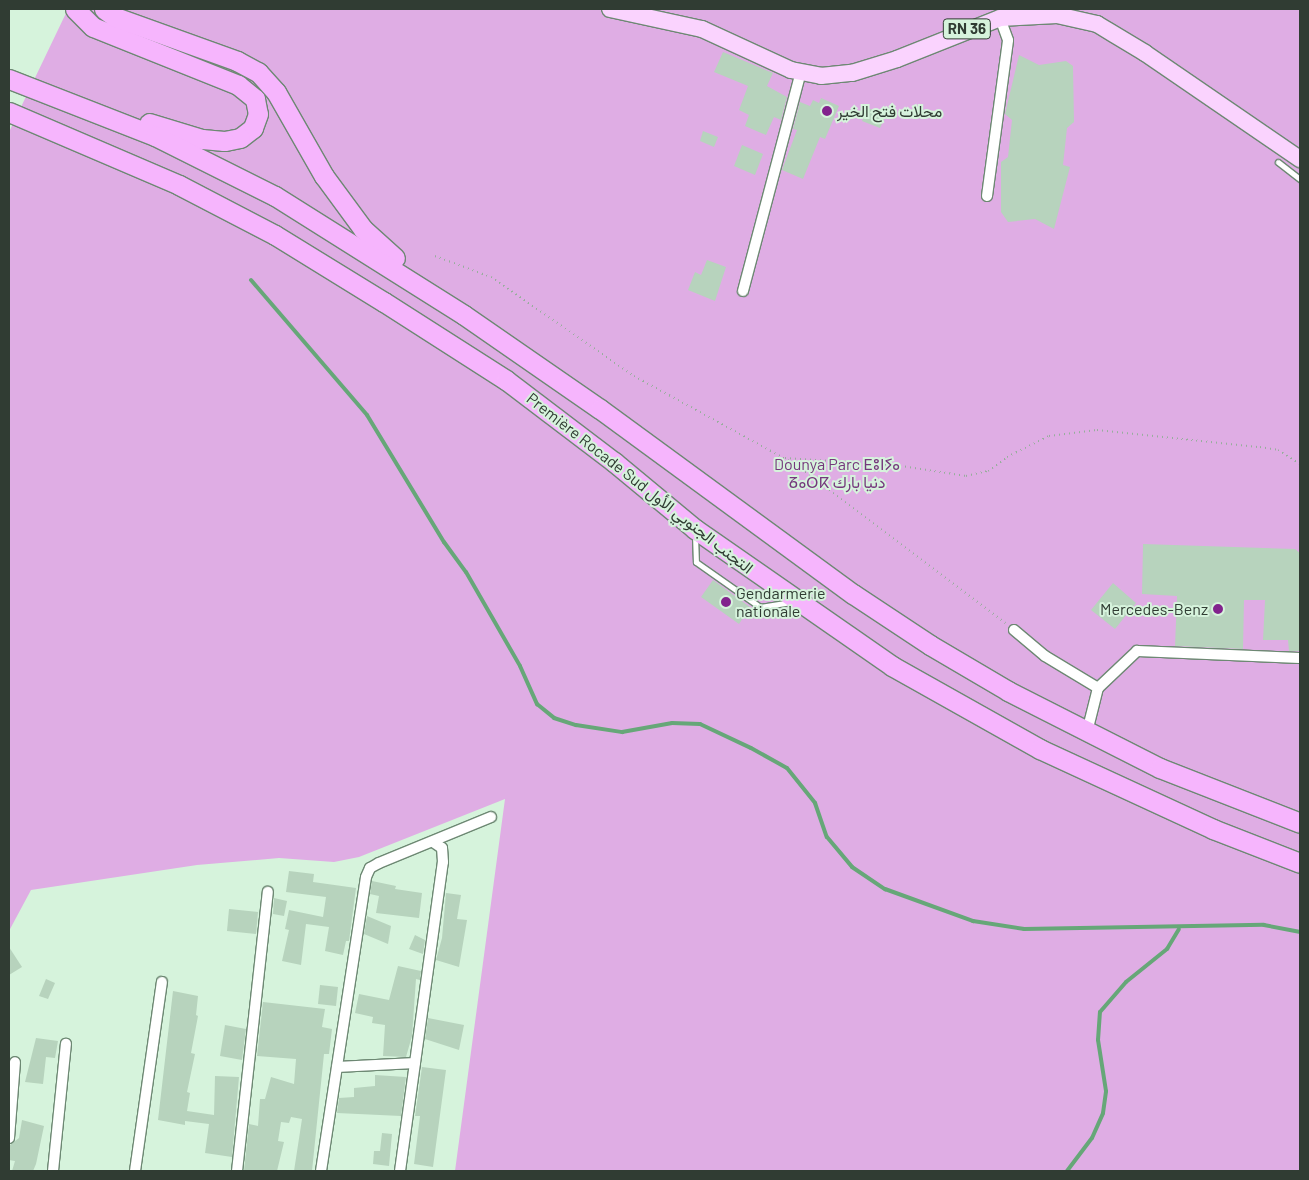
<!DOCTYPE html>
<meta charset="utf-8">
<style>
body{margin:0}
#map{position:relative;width:1309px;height:1180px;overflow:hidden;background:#d6f3dc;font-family:Barlow,Vazirmatn,"Noto Sans Tifinagh",sans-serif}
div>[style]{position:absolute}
.green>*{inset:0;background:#dfade4}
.stream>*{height:4px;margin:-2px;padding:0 2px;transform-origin:2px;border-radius:2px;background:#66a778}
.building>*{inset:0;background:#b7d3bd}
.path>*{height:2px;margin-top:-1px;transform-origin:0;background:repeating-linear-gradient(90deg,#97ae9c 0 1px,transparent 0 5px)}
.roads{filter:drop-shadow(1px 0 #6d8873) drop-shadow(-1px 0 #6d8873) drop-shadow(0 1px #6d8873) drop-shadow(0 -1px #6d8873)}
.lane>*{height:5px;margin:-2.5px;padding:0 2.5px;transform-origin:2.5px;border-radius:2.5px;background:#fff}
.street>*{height:10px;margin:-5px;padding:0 5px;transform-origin:5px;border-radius:5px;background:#fff}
.primary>*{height:16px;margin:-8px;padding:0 8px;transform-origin:8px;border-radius:8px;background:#fad3fe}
.highway>*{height:19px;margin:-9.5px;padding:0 9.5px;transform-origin:9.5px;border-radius:9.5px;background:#f6b5fd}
.dots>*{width:14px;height:14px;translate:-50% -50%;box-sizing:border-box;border:2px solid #d6f3dc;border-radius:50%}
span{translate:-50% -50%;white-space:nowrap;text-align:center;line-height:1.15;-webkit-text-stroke:4px #d6f3dc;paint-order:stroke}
.shield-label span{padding:1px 4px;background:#d6f3dc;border:1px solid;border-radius:4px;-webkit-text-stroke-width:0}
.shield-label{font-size:15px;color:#303c33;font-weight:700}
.poi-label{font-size:16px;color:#303c33}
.left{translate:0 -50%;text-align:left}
.right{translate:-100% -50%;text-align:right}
.park-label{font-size:16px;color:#75387c}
.street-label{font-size:16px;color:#303c33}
.frame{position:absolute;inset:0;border:10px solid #303c33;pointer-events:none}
</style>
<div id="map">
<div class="green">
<div style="clip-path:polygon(68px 9px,1300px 9px,1300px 1171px,455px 1171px,505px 799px,359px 857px,334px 862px,279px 858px,197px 865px,31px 890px,9px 931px,9px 132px)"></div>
</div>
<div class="stream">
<div style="left:251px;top:280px;width:178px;rotate:49.3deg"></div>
<div style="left:367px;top:415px;width:149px;rotate:58.8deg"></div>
<div style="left:444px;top:542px;width:37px;rotate:54deg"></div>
<div style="left:466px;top:572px;width:108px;rotate:60.1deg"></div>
<div style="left:520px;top:666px;width:42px;rotate:65.9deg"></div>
<div style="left:537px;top:704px;width:22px;rotate:39deg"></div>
<div style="left:554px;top:718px;width:23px;rotate:18deg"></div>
<div style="left:576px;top:725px;width:47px;rotate:8.7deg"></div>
<div style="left:622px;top:732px;width:51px;rotate:-10.2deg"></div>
<div style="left:672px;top:723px;width:28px;rotate:2deg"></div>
<div style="left:700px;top:724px;width:56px;rotate:25.2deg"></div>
<div style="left:751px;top:748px;width:41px;rotate:29.1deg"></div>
<div style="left:787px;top:768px;width:45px;rotate:51.3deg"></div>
<div style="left:815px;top:803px;width:36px;rotate:71deg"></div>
<div style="left:827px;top:837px;width:39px;rotate:50deg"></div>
<div style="left:852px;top:867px;width:40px;rotate:34deg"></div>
<div style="left:885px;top:889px;width:94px;rotate:20deg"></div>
<div style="left:973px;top:921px;width:52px;rotate:8.9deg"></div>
<div style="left:1024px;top:929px;width:240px;rotate:-1deg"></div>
<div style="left:1264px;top:925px;width:37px;rotate:11deg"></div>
<div style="left:1067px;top:1171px;width:41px;rotate:-52.9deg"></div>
<div style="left:1092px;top:1138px;width:27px;rotate:-66deg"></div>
<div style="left:1103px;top:1113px;width:22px;rotate:-82deg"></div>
<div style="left:1106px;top:1091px;width:52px;rotate:-98.9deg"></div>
<div style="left:1098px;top:1040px;width:28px;rotate:-86deg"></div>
<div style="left:1100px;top:1012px;width:40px;rotate:-49deg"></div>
<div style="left:1126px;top:982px;width:53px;rotate:-38.8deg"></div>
<div style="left:1167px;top:949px;width:23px;rotate:-59deg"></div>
</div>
<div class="building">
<div style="clip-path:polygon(723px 52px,773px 73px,767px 86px,787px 97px,781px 120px,774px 117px,766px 135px,745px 126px,749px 115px,739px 110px,748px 86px,714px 72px)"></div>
<div style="clip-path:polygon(1019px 55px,1039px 65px,1066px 61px,1073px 66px,1074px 122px,1067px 128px,1063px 165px,1070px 167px,1054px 229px,1035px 219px,1008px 222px,1001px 212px,1001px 162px,1008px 157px,1012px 120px,1005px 114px)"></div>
<div style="clip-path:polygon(821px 98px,839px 106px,825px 139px,820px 137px,803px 179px,782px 170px,797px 130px,793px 129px,800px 102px,810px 106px,813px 100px,819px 103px)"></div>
<div style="clip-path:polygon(868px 108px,886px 115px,880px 128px,862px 121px)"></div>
<div style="clip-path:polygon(703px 131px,718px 137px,714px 147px,700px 141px)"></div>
<div style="clip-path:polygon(742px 145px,763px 154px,755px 175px,734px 166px)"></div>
<div style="clip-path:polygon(707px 260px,726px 267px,715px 301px,688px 290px,695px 272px,701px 275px)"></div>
<div style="clip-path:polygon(1143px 544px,1295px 549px,1300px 553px,1300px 651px,1289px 651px,1288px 640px,1263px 640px,1265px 600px,1244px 600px,1243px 649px,1175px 646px,1177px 596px,1142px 594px)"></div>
<div style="clip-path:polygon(713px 580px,750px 607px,739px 624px,701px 597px)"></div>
<div style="clip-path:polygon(1113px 583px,1136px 603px,1115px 629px,1091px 610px)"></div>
<div style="clip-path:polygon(289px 871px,314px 874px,313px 882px,356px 888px,349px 941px,346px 941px,343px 955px,325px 951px,329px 927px,306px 924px,301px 965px,282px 961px,289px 930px,285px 929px,289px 910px,323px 917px,326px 897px,286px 892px)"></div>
<div style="clip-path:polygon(372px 881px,396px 886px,395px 889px,422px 893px,419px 918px,376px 913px,379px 896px,370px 894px)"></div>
<div style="clip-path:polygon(446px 893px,461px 895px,457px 919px,467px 920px,459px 967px,436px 960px,442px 938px)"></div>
<div style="clip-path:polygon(274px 898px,287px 901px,284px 916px,273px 914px)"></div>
<div style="clip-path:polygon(229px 909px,258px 912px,256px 934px,227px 931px)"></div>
<div style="clip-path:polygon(367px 916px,391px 926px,388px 944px,364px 934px)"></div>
<div style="clip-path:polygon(415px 935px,425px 940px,423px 954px,409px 949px)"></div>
<div style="clip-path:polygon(9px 947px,22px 967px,9px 975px)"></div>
<div style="clip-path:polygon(398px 966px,421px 971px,420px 980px,416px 979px,412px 1036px,406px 1057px,383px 1056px,385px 1025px,372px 1023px,373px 1017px,355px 1013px,359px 994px,389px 1000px)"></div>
<div style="clip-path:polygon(46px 979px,55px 983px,48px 999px,39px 996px)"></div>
<div style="clip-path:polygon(320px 985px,338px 987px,336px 1006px,318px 1004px)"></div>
<div style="clip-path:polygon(173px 991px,198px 996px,196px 1015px,198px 1016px,191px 1053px,195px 1054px,187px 1092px,190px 1093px,187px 1111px,214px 1115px,215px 1076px,239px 1077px,232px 1157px,205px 1153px,209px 1124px,185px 1121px,185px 1125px,158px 1120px)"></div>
<div style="clip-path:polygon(263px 1002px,325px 1009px,322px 1027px,332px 1029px,329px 1054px,324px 1054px,312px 1171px,294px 1171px,302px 1119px,291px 1117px,289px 1123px,281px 1122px,278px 1141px,284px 1142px,277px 1171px,244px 1171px,249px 1124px,258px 1126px,260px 1099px,265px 1099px,271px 1077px,294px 1084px,296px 1059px,257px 1056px)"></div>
<div style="clip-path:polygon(428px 1018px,464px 1025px,459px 1050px,425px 1039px)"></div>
<div style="clip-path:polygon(225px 1025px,246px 1029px,242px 1060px,220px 1056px)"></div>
<div style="clip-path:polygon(36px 1038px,58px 1041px,55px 1058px,46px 1057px,43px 1084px,25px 1082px)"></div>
<div style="clip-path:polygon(422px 1067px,446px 1070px,433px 1167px,414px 1164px,420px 1116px,415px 1116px)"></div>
<div style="clip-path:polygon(375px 1075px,406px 1077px,401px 1116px,337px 1113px,339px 1098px,354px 1097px,354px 1088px,375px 1086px)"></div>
<div style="clip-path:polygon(22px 1120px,44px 1126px,36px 1164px,33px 1171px,12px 1171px,15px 1161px,9px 1160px,10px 1145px,19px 1138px)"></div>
<div style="clip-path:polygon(382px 1133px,392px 1134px,389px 1166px,373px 1164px,374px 1151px,380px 1151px)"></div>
</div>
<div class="path">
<div style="left:435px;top:256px;width:60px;rotate:20.6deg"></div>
<div style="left:491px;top:277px;width:174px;rotate:34.7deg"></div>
<div style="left:634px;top:376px;width:181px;rotate:28.7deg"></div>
<div style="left:793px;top:463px;width:266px;rotate:37deg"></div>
<div style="left:785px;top:458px;width:110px;rotate:3.6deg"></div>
<div style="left:895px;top:465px;width:72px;rotate:8.8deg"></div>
<div style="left:966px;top:476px;width:23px;rotate:-13deg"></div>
<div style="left:988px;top:471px;width:24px;rotate:-36deg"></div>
<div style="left:1007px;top:457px;width:47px;rotate:-26.6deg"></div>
<div style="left:1049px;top:436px;width:48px;rotate:-7.1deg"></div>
<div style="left:1097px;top:430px;width:164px;rotate:6deg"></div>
<div style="left:1260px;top:447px;width:18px;rotate:9deg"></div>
<div style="left:1278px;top:450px;width:26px;rotate:32deg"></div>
</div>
<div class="roads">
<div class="lane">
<div style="left:1278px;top:162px;width:28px;rotate:38deg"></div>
<div style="left:695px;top:535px;width:27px;rotate:88deg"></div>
<div style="left:696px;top:562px;width:78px;rotate:35.1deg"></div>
<div style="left:760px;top:607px;width:30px;rotate:-9deg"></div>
</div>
<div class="street">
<div style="left:987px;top:196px;width:157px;rotate:-82.3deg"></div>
<div style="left:1008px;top:40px;width:23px;rotate:-110deg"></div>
<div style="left:743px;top:291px;width:227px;rotate:-75.2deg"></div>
<div style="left:1014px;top:630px;width:40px;rotate:40deg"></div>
<div style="left:1045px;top:656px;width:62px;rotate:31.1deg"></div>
<div style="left:1087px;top:732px;width:45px;rotate:-76deg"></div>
<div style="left:1098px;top:688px;width:54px;rotate:-43.5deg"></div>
<div style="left:1137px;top:651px;width:163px;rotate:2.5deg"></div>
<div style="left:337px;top:1067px;width:78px;rotate:-2.9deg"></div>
<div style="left:9px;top:1138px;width:76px;rotate:-85.5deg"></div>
<div style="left:53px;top:1171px;width:128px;rotate:-84.2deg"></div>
<div style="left:135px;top:1171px;width:191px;rotate:-81.9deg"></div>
<div style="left:237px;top:1171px;width:281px;rotate:-83.7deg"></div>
<div style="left:321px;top:1171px;width:297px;rotate:-81.3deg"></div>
<div style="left:366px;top:877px;width:10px;rotate:-66deg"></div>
<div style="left:370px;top:868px;width:10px;rotate:-29deg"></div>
<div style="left:379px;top:863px;width:121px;rotate:-22.3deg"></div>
<div style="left:400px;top:1171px;width:312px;rotate:-82.1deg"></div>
<div style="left:443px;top:862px;width:14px;rotate:-94deg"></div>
<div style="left:442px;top:848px;width:11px;rotate:-146deg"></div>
</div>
<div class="primary">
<div style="left:610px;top:9px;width:94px;rotate:12.3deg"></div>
<div style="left:702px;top:29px;width:98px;rotate:24.7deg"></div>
<div style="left:791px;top:70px;width:31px;rotate:11deg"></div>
<div style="left:821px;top:76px;width:31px;rotate:-6deg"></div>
<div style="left:852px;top:73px;width:47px;rotate:-17.3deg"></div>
<div style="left:897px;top:59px;width:111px;rotate:-21.7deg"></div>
<div style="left:1000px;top:18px;width:57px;rotate:-3deg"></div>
<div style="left:1057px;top:15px;width:41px;rotate:12.7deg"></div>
<div style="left:1097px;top:24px;width:56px;rotate:31.1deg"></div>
<div style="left:1145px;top:53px;width:188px;rotate:34.4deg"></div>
</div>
<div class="highway">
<div style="left:75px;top:9px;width:25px;rotate:45deg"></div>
<div style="left:93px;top:27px;width:156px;rotate:21.8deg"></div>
<div style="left:238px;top:85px;width:22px;rotate:39deg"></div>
<div style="left:255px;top:99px;width:15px;rotate:79deg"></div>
<div style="left:258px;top:114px;width:15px;rotate:110deg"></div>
<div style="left:253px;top:128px;width:16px;rotate:142deg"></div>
<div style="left:240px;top:138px;width:16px;rotate:169deg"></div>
<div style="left:224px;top:141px;width:22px;rotate:-175deg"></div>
<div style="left:202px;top:139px;width:55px;rotate:-163.2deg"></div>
<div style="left:104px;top:9px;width:14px;rotate:36deg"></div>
<div style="left:115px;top:17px;width:130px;rotate:19.8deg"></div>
<div style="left:237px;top:61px;width:24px;rotate:28deg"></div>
<div style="left:258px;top:72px;width:27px;rotate:48deg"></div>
<div style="left:276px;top:92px;width:97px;rotate:60.3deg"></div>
<div style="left:324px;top:176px;width:66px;rotate:53.7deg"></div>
<div style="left:363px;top:229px;width:43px;rotate:42.2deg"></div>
<div style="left:9px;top:79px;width:157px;rotate:21.3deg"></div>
<div style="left:155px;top:136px;width:134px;rotate:26.6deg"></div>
<div style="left:275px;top:196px;width:223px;rotate:32.2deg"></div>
<div style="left:464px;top:315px;width:165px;rotate:34.7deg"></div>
<div style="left:600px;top:409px;width:313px;rotate:36.2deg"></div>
<div style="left:853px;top:594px;width:92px;rotate:33.5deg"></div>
<div style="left:930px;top:645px;width:91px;rotate:30.5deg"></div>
<div style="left:1008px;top:691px;width:170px;rotate:26.9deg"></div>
<div style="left:1160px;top:768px;width:150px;rotate:21.4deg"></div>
<div style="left:9px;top:112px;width:185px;rotate:23.2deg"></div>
<div style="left:179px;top:185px;width:108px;rotate:27.5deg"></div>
<div style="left:275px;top:235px;width:128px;rotate:31.6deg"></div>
<div style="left:384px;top:302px;width:145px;rotate:32.6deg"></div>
<div style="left:506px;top:380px;width:136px;rotate:37.2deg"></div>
<div style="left:614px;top:462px;width:105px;rotate:39.6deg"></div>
<div style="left:695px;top:529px;width:240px;rotate:34.8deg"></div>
<div style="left:892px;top:666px;width:170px;rotate:29.3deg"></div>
<div style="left:1040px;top:749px;width:191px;rotate:24.8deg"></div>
<div style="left:1213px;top:829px;width:93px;rotate:21.3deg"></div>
</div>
</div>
<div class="dots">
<div style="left:827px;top:111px;background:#82238d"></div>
<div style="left:726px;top:602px;background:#82238d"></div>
<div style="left:1218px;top:609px;background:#82238d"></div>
</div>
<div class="shield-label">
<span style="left:967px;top:29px">RN 36</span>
</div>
<div class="poi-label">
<span class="left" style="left:837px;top:111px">محلات فتح الخير</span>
<span class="left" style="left:736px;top:602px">Gendarmerie<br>nationale</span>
<span class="right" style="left:1208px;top:609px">Mercedes-Benz</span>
</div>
<div class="park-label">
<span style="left:837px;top:473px">Dounya Parc ⴹⵓⵏⵢⴰ<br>ⵒⴰⵔⴽ دنيا بارك</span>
</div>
<div class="street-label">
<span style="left:640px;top:483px;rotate:38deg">Première Rocade Sud التجنب الجنوبي الأول</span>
</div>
<div class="frame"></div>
</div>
